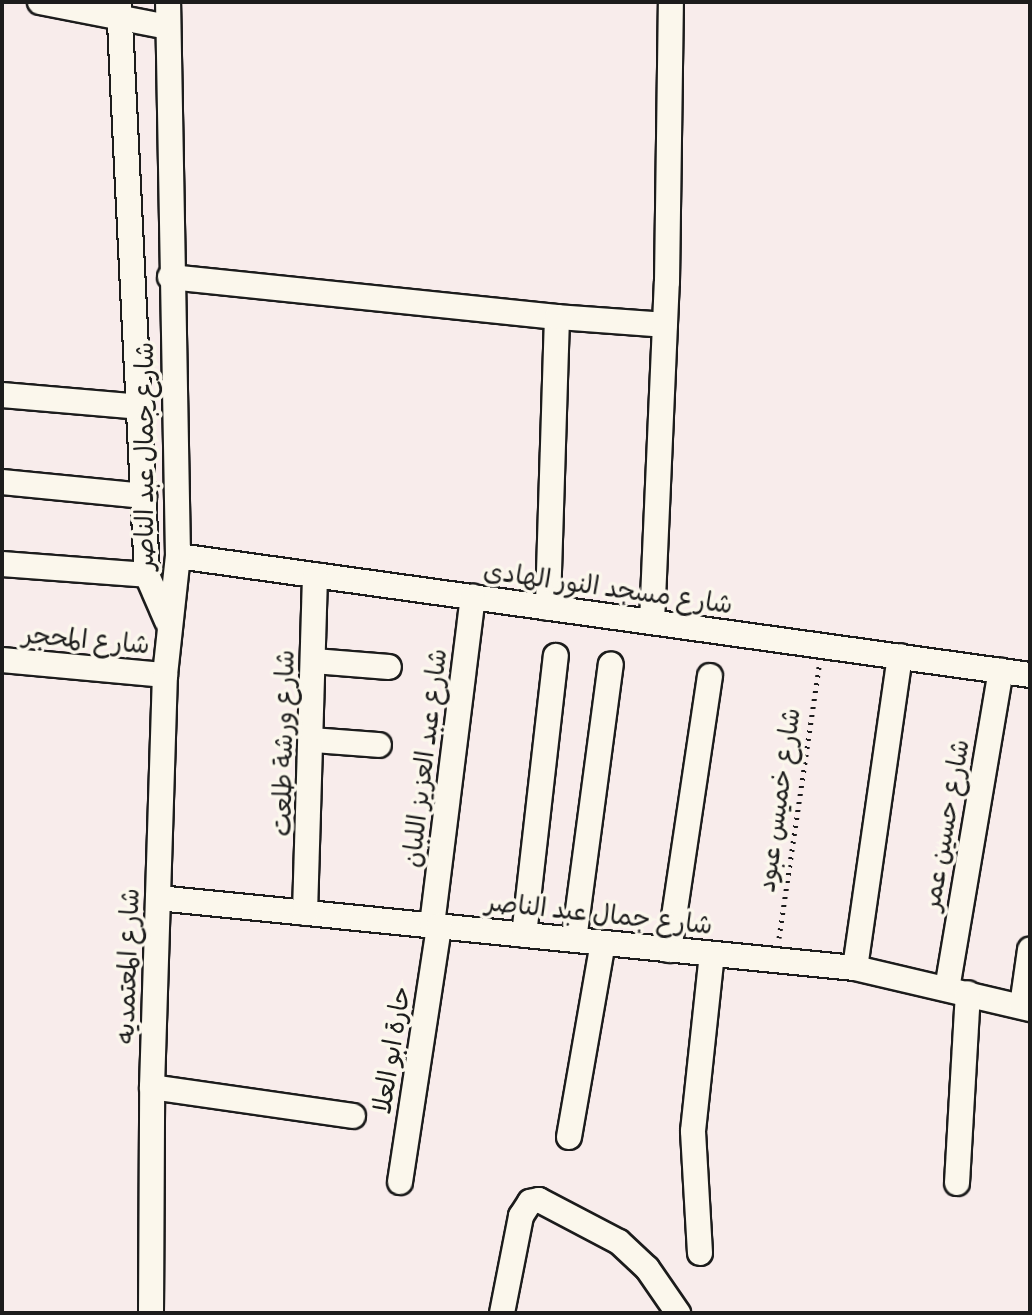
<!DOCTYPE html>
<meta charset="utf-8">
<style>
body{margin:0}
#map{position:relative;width:1032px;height:1315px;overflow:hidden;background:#f8eceb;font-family:Itim,"Playpen Sans Arabic",sans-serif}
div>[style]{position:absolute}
.path>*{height:5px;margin-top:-2.5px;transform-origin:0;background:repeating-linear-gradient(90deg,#1c1c1c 0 2px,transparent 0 8px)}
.roads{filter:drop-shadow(2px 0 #1c1c1c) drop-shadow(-2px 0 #1c1c1c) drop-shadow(0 2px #1c1c1c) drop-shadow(0 -2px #1c1c1c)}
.street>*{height:24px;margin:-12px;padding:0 12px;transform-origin:12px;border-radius:12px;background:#fbf7ec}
span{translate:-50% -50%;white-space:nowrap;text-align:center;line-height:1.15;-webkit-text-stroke:7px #fbf7ec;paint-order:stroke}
.street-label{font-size:26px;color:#1c1c1c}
.frame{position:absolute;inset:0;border:4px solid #1c1c1c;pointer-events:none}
</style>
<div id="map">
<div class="path">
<div style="left:779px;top:938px;width:275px;rotate:-81.6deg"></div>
</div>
<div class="roads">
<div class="street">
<div style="left:40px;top:2px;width:130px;rotate:11.1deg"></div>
<div style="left:119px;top:2px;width:574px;rotate:87.2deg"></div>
<div style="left:147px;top:575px;width:50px;rotate:66.5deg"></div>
<div style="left:170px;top:277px;width:389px;rotate:5.9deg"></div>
<div style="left:557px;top:317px;width:291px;rotate:91.8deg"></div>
<div style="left:557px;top:317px;width:108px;rotate:4.2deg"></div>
<div style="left:2px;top:395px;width:140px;rotate:4.9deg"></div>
<div style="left:2px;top:482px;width:143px;rotate:5.6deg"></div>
<div style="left:178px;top:556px;width:860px;rotate:7.95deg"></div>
<div style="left:2px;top:564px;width:145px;rotate:4.3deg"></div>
<div style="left:652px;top:622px;width:340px;rotate:-87.5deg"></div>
<div style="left:667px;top:282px;width:280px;rotate:-89.2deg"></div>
<div style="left:2px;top:660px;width:164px;rotate:5.3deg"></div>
<div style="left:314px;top:661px;width:75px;rotate:4.6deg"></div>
<div style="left:313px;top:740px;width:66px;rotate:4.3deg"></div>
<div style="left:158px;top:898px;width:701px;rotate:5.74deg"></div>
<div style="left:855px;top:968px;width:180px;rotate:13.2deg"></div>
<div style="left:305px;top:913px;width:338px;rotate:-88.3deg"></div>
<div style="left:432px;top:925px;width:331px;rotate:-82.9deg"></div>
<div style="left:524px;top:935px;width:281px;rotate:-83.5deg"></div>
<div style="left:574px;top:940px;width:278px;rotate:-82.4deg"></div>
<div style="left:669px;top:950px;width:277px;rotate:-81.5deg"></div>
<div style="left:855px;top:968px;width:315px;rotate:-81.8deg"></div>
<div style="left:947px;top:989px;width:323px;rotate:-80.4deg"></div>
<div style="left:1022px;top:1006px;width:57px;rotate:-81.9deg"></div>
<div style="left:152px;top:1087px;width:203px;rotate:8.2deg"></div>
<div style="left:569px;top:1137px;width:197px;rotate:-80.1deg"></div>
<div style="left:400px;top:1182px;width:259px;rotate:-81.3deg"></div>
<div style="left:957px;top:1183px;width:190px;rotate:-86.7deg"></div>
<div style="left:700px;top:1253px;width:122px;rotate:-93.3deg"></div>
<div style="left:693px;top:1131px;width:178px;rotate:-83.9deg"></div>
<div style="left:151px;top:1313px;width:226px;rotate:-89.7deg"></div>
<div style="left:152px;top:1087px;width:412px;rotate:-88.2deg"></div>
<div style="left:165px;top:675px;width:120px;rotate:-83.8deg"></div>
<div style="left:178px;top:556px;width:554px;rotate:-91.03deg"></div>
<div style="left:502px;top:1313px;width:99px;rotate:-78.9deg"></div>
<div style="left:521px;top:1216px;width:17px;rotate:-57deg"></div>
<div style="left:530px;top:1202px;width:9px;rotate:-13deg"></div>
<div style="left:539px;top:1200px;width:90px;rotate:27.7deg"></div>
<div style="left:619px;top:1242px;width:38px;rotate:43deg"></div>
<div style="left:647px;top:1268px;width:55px;rotate:55.4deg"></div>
</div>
</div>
<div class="street-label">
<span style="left:145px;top:456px;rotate:-90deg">شارع جمال عبد الناصر</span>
<span style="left:608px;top:588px;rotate:8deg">شارع مسجد النور الهادى</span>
<span style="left:86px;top:640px;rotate:5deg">شارع المحجر</span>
<span style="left:284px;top:743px;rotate:-89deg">شارع ورشة طلعت</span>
<span style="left:425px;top:758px;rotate:-83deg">شارع عبد العزيز اللبان</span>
<span style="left:779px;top:800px;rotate:-82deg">شارع خميس عبود</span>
<span style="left:946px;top:825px;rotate:-80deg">شارع حسين عمر</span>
<span style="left:599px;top:914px;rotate:6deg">شارع جمال عبد الناصر</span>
<span style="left:128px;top:966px;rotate:-88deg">شارع المعتمديه</span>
<span style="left:392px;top:1050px;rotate:-81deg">حارة ابو العلا</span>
</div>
<div class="frame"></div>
</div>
